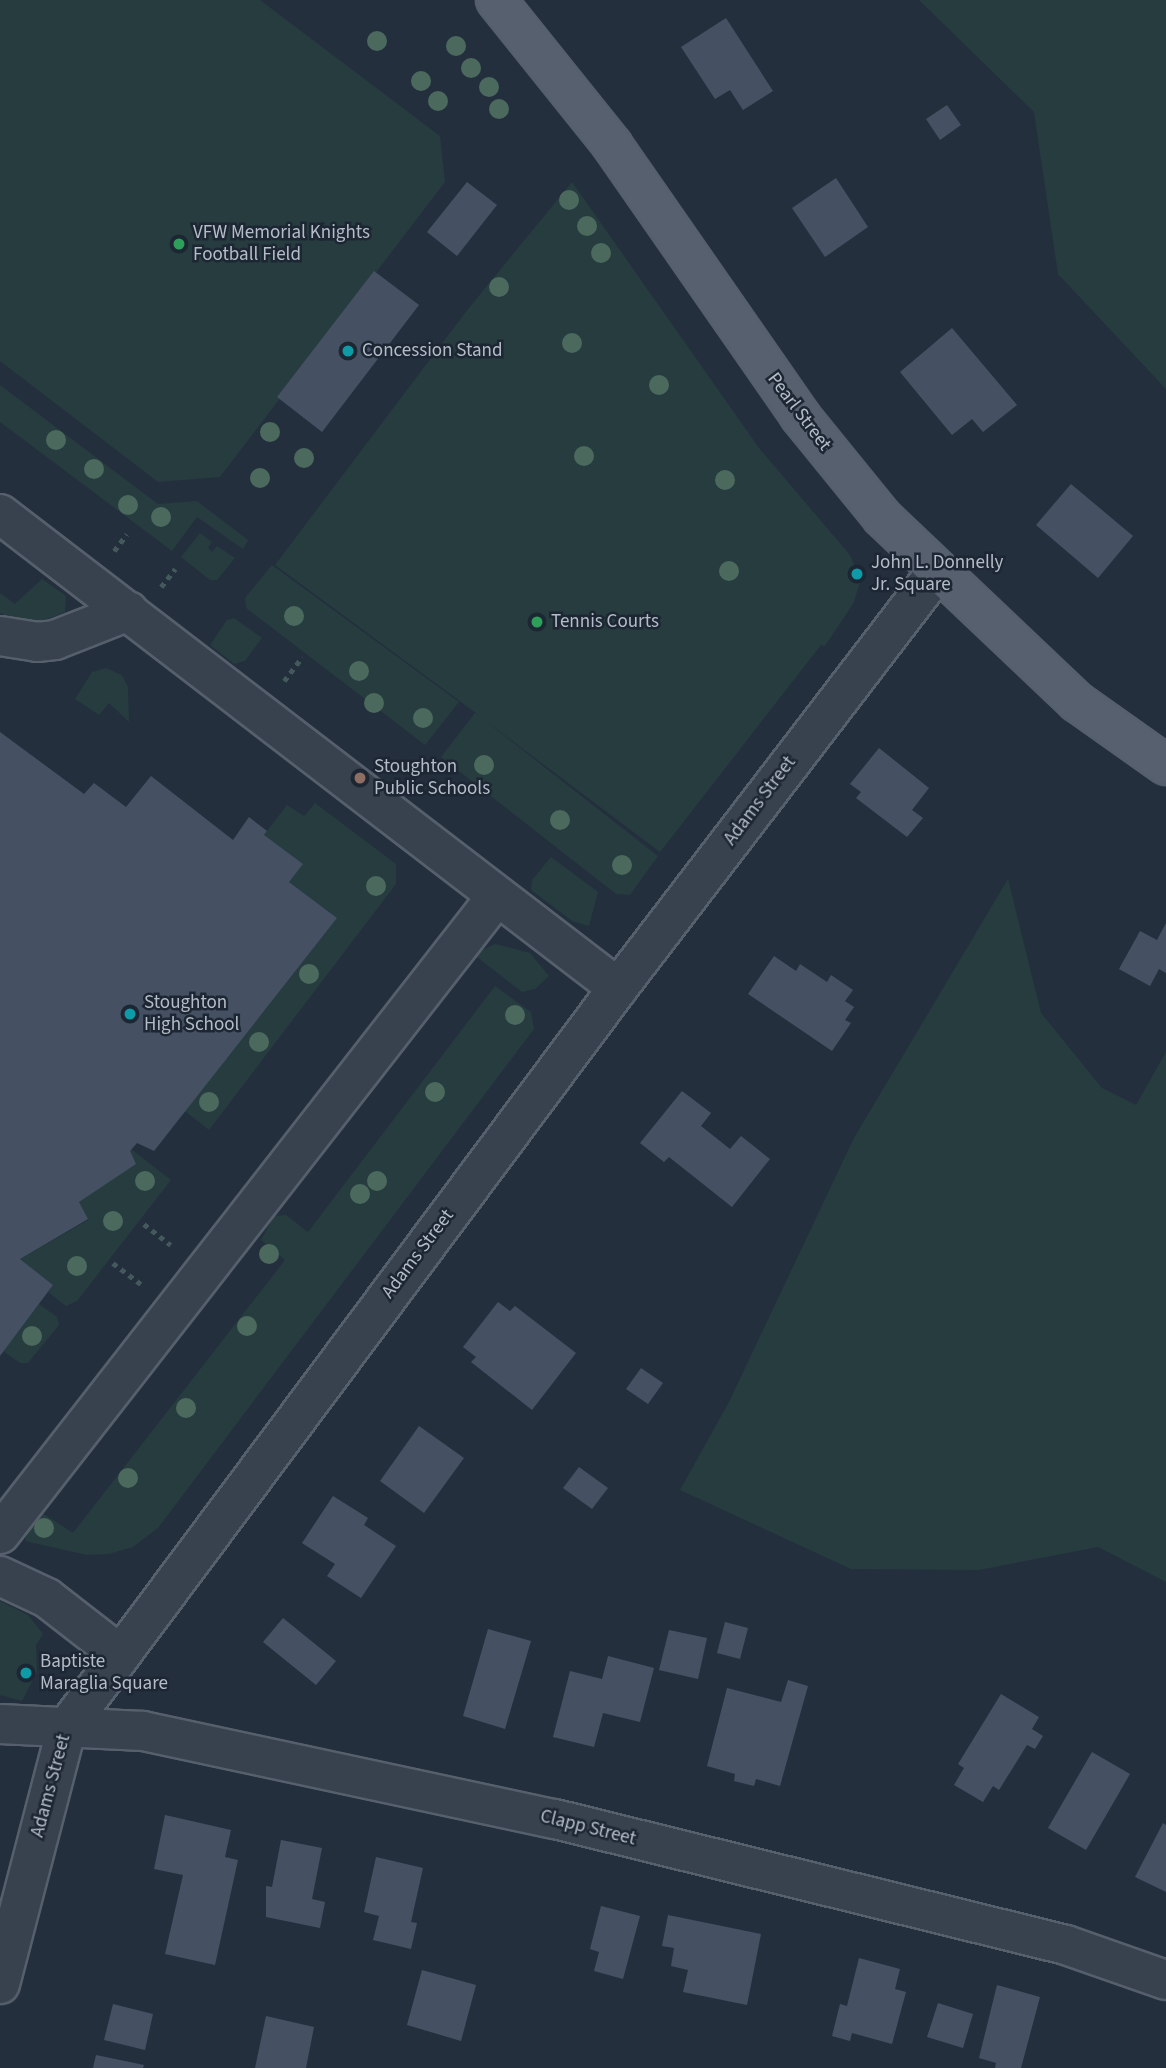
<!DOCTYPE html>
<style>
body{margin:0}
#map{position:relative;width:1166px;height:2068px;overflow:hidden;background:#242f3e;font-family:"Source Sans 3",sans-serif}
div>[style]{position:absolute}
.green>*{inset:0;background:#263c3f}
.building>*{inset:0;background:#455162}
.path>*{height:4.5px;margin-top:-2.25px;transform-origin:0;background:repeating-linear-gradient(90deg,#44595c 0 5px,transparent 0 10px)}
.roads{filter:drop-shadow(2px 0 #565f6c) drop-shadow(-2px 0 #565f6c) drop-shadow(0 2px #565f6c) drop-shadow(0 -2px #565f6c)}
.minor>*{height:38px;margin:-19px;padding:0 19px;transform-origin:19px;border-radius:19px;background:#38414e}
.major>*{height:38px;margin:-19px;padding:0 19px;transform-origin:19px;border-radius:19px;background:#56606e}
.trees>*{width:20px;height:20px;margin:-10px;border-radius:50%;background:#4b6a5d}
.dots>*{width:19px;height:19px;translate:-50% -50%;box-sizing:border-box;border:4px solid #1d2633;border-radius:50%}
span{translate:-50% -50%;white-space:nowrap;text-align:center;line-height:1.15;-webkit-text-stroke:5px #1d2633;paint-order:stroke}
.poi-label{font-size:19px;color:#b4bcc9}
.left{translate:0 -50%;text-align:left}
.street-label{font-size:19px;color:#b4bcc9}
</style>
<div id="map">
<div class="green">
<div style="clip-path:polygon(0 0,260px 0,440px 136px,445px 182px,220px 477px,158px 482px,0 361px)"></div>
<div style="clip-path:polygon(919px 0,1166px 0,1166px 389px,1058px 274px,1034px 112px)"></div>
<div style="clip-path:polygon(572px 182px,759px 448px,850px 555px,861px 580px,853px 604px,825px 646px,821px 645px,660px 852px,483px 719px,658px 856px,630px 895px,616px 894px,441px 757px,475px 713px,480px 716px,275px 565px,468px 309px)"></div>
<div style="clip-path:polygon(0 385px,158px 504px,197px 501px,248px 540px,243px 549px,197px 517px,172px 551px,0 422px)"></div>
<div style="clip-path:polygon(200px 533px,212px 542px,208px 548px,212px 552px,217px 546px,235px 558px,217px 580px,210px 580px,181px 557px)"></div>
<div style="clip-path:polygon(272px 565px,459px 702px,425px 745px,246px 608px,245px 598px)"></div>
<div style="clip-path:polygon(42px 579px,66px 596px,65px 612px,32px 625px,0 613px,0 593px,15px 604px)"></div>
<div style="clip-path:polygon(234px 618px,262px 638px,245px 661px,234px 664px,210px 645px,227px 620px)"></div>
<div style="clip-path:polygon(106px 668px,122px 675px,128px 687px,129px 722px,109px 703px,99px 715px,75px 699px,92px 672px)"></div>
<div style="clip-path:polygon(315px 803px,396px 864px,396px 884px,209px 1130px,185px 1111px,337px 918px,289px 882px,264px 835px,287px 805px,304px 816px)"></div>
<div style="clip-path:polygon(551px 857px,598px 892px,589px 926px,572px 921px,531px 890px,532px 880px)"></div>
<div style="clip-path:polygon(1008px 879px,1041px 1013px,1102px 1088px,1136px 1105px,1166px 1052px,1166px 1582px,1098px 1547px,979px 1570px,851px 1569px,680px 1490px,729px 1402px,854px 1138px)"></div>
<div style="clip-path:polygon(495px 944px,530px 953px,549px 976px,535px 989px,522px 992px,473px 954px)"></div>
<div style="clip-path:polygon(495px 986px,531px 1012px,534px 1029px,158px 1528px,133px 1547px,109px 1554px,87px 1555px,25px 1541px,28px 1531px,44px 1514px,73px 1533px,285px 1260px,261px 1240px,274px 1216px,286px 1215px,308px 1232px)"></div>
<div style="clip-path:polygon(131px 1149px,171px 1180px,77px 1301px,66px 1306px,48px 1292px,53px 1285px,20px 1259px,88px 1220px,79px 1202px)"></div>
<div style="clip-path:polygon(39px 1304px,57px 1317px,59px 1325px,28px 1363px,20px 1363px,3px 1351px)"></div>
<div style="clip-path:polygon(0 1601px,28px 1615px,43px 1634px,36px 1645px,37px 1672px,22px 1701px,0 1695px)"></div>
</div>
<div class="building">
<div style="clip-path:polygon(726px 18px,773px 91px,743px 110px,730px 90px,715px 99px,681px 47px)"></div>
<div style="clip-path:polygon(947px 105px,961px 125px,940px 140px,926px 119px)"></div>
<div style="clip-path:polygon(836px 178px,868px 227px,825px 257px,792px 208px)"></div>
<div style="clip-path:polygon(467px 182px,497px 205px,457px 256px,427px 232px)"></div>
<div style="clip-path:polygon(374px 271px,419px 305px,322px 432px,277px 397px)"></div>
<div style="clip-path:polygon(952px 328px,1017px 405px,983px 432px,972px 419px,952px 435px,900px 372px)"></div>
<div style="clip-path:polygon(1071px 484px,1133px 536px,1098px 578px,1036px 525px)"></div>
<div style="clip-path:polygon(0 732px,84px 794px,94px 783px,126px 807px,151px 776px,233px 840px,249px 817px,267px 831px,264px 835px,303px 864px,289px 882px,337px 918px,154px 1151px,137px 1143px,130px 1151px,136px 1164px,79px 1202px,88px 1219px,20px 1259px,53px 1285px,0 1356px)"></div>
<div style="clip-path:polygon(879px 748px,929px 788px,912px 810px,923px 818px,907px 837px,856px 798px,861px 792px,850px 784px)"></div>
<div style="clip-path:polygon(1166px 923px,1166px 973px,1159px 969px,1150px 986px,1119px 969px,1140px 931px,1157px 940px)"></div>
<div style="clip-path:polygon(774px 956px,796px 971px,800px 964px,827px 982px,831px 975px,853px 990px,845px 1001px,854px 1007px,845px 1020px,851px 1023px,832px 1051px,748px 994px)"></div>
<div style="clip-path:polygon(682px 1091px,711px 1113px,701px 1126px,730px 1149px,741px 1136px,770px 1159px,732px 1207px,669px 1157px,664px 1162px,640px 1143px)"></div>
<div style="clip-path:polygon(498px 1302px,510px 1311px,515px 1306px,576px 1353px,532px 1410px,471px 1362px,476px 1357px,463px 1347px)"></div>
<div style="clip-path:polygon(641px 1368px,663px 1383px,648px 1404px,626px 1389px)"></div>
<div style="clip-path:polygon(419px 1426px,464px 1458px,424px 1513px,380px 1481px)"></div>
<div style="clip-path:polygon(579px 1467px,608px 1488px,592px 1509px,563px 1488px)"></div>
<div style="clip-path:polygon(333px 1496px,368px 1518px,364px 1525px,396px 1546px,361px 1598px,327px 1576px,335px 1564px,302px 1543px)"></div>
<div style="clip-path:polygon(283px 1618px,336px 1661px,316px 1685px,263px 1642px)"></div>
<div style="clip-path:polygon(725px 1622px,748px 1628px,740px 1659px,717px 1653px)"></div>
<div style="clip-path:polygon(488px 1629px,531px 1641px,505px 1729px,463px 1716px)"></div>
<div style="clip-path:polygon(669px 1630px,707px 1638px,698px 1679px,659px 1670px)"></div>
<div style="clip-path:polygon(608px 1656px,654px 1668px,640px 1722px,603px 1713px,594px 1747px,553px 1737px,570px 1671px,602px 1679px)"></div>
<div style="clip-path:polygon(788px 1680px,808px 1686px,780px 1786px,756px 1779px,754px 1786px,734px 1781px,735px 1774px,707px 1766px,727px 1688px,781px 1702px)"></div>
<div style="clip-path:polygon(1001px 1694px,1039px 1717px,1032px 1729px,1043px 1736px,1035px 1749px,1027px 1745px,999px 1790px,993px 1786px,983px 1802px,954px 1785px,964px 1768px,958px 1764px)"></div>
<div style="clip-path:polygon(1092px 1752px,1130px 1774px,1086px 1850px,1048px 1828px)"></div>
<div style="clip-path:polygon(165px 1815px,231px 1830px,225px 1857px,238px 1860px,215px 1965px,165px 1954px,183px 1875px,154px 1869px)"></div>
<div style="clip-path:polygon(1163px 1823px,1166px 1825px,1166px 1892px,1135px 1877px)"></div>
<div style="clip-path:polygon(281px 1840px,322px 1848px,312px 1899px,325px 1902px,320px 1928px,266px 1917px,266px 1886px,272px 1887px)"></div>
<div style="clip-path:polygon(376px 1857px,423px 1868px,411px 1922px,417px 1923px,411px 1949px,373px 1940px,379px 1916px,364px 1912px)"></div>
<div style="clip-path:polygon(601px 1906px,640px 1916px,623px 1979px,594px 1971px,599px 1952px,590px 1949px)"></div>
<div style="clip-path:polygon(668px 1915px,761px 1934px,747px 2005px,683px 1992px,688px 1970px,671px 1966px,674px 1948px,662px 1946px)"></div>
<div style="clip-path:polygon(859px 1958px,900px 1969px,895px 1989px,906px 1992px,892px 2044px,852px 2033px,850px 2041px,832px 2036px,840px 2004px,847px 2006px)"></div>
<div style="clip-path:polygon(422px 1970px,476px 1985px,461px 2041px,407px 2025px)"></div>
<div style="clip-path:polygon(997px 1985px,1040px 1997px,1021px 2068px,995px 2068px,996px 2063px,979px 2058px)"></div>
<div style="clip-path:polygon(938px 2003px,973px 2014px,963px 2048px,927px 2037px)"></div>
<div style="clip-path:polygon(113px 2004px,153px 2014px,145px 2050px,104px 2040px)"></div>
<div style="clip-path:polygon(266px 2016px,314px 2027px,306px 2068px,255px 2068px)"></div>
<div style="clip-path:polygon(96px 2055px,144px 2065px,143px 2068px,93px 2068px)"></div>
</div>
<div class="path">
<div style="left:114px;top:551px;width:21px;rotate:-53deg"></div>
<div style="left:161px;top:587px;width:23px;rotate:-52deg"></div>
<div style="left:284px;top:681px;width:30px;rotate:-53deg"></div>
<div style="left:144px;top:1224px;width:34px;rotate:38deg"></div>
<div style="left:113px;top:1263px;width:35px;rotate:37deg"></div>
</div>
<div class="roads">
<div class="minor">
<div style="left:0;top:514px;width:779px;rotate:37.49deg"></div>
<div style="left:0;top:636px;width:37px;rotate:9deg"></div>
<div style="left:37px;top:642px;width:18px;rotate:-6deg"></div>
<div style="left:55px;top:640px;width:79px;rotate:-21.4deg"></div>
<div style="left:0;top:1534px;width:809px;rotate:-52.08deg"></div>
<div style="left:0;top:1576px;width:52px;rotate:25.1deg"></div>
<div style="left:47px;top:1598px;width:90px;rotate:37.8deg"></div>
<div style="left:0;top:1724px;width:143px;rotate:2.8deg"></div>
<div style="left:143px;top:1731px;width:421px;rotate:12.1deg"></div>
<div style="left:555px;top:1819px;width:526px;rotate:13.85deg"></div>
<div style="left:1066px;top:1945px;width:106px;rotate:19.3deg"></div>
<div style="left:0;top:1984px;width:266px;rotate:-75.4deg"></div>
<div style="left:67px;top:1727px;width:922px;rotate:-53.29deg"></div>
<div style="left:618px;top:988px;width:523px;rotate:-52.54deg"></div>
</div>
<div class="major">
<div style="left:496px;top:0;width:186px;rotate:51.3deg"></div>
<div style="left:612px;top:145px;width:330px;rotate:55.2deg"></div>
<div style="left:800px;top:416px;width:130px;rotate:50.9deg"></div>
<div style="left:882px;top:517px;width:269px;rotate:43.5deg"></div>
<div style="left:1077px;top:702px;width:109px;rotate:35.3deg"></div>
</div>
</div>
<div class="trees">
<div style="left:377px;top:41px"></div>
<div style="left:456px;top:46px"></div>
<div style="left:471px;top:68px"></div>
<div style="left:421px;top:81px"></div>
<div style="left:489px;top:87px"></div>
<div style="left:438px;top:101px"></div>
<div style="left:499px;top:109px"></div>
<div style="left:569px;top:200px"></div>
<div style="left:587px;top:226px"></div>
<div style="left:601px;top:253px"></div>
<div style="left:499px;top:287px"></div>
<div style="left:572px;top:343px"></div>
<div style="left:659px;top:385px"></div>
<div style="left:270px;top:432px"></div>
<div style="left:56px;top:440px"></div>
<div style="left:584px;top:456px"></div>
<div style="left:304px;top:458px"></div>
<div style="left:94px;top:469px"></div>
<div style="left:260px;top:478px"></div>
<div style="left:725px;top:480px"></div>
<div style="left:128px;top:505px"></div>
<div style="left:161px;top:517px"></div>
<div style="left:729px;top:571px"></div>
<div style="left:294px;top:616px"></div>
<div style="left:359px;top:671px"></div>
<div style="left:374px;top:703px"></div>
<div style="left:423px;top:718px"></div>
<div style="left:484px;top:765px"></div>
<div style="left:560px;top:820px"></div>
<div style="left:622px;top:865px"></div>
<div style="left:376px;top:886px"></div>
<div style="left:309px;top:974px"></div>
<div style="left:515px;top:1015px"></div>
<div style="left:259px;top:1042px"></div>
<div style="left:435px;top:1092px"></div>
<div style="left:209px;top:1102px"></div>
<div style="left:145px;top:1181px"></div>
<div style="left:377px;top:1181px"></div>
<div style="left:360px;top:1194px"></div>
<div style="left:113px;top:1221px"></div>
<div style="left:269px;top:1254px"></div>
<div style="left:77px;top:1266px"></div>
<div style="left:247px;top:1326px"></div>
<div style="left:32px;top:1336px"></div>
<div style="left:186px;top:1408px"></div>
<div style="left:128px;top:1478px"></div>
<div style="left:44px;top:1528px"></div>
</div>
<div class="dots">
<div style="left:179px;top:244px;background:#2e9e5b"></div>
<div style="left:348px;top:351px;background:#0f9aa8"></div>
<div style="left:857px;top:574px;background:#0f9aa8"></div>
<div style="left:537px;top:622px;background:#2e9e5b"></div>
<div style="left:360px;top:778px;background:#8d6e63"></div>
<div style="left:130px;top:1014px;background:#0f9aa8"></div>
<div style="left:26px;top:1673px;background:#0f9aa8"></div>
</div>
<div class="poi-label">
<span class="left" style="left:193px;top:244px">VFW Memorial Knights<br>Football Field</span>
<span class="left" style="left:362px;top:351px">Concession Stand</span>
<span class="left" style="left:871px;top:574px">John L. Donnelly<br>Jr. Square</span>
<span class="left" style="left:551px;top:622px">Tennis Courts</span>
<span class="left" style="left:374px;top:778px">Stoughton<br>Public Schools</span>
<span class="left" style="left:144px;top:1014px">Stoughton<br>High School</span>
<span class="left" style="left:40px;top:1673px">Baptiste<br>Maraglia Square</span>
</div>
<div class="street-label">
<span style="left:799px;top:412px;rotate:53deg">Pearl Street</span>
<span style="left:760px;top:801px;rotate:-53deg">Adams Street</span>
<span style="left:418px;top:1254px;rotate:-53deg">Adams Street</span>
<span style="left:51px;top:1786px;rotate:-75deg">Adams Street</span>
<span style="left:588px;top:1828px;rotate:14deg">Clapp Street</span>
</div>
</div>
